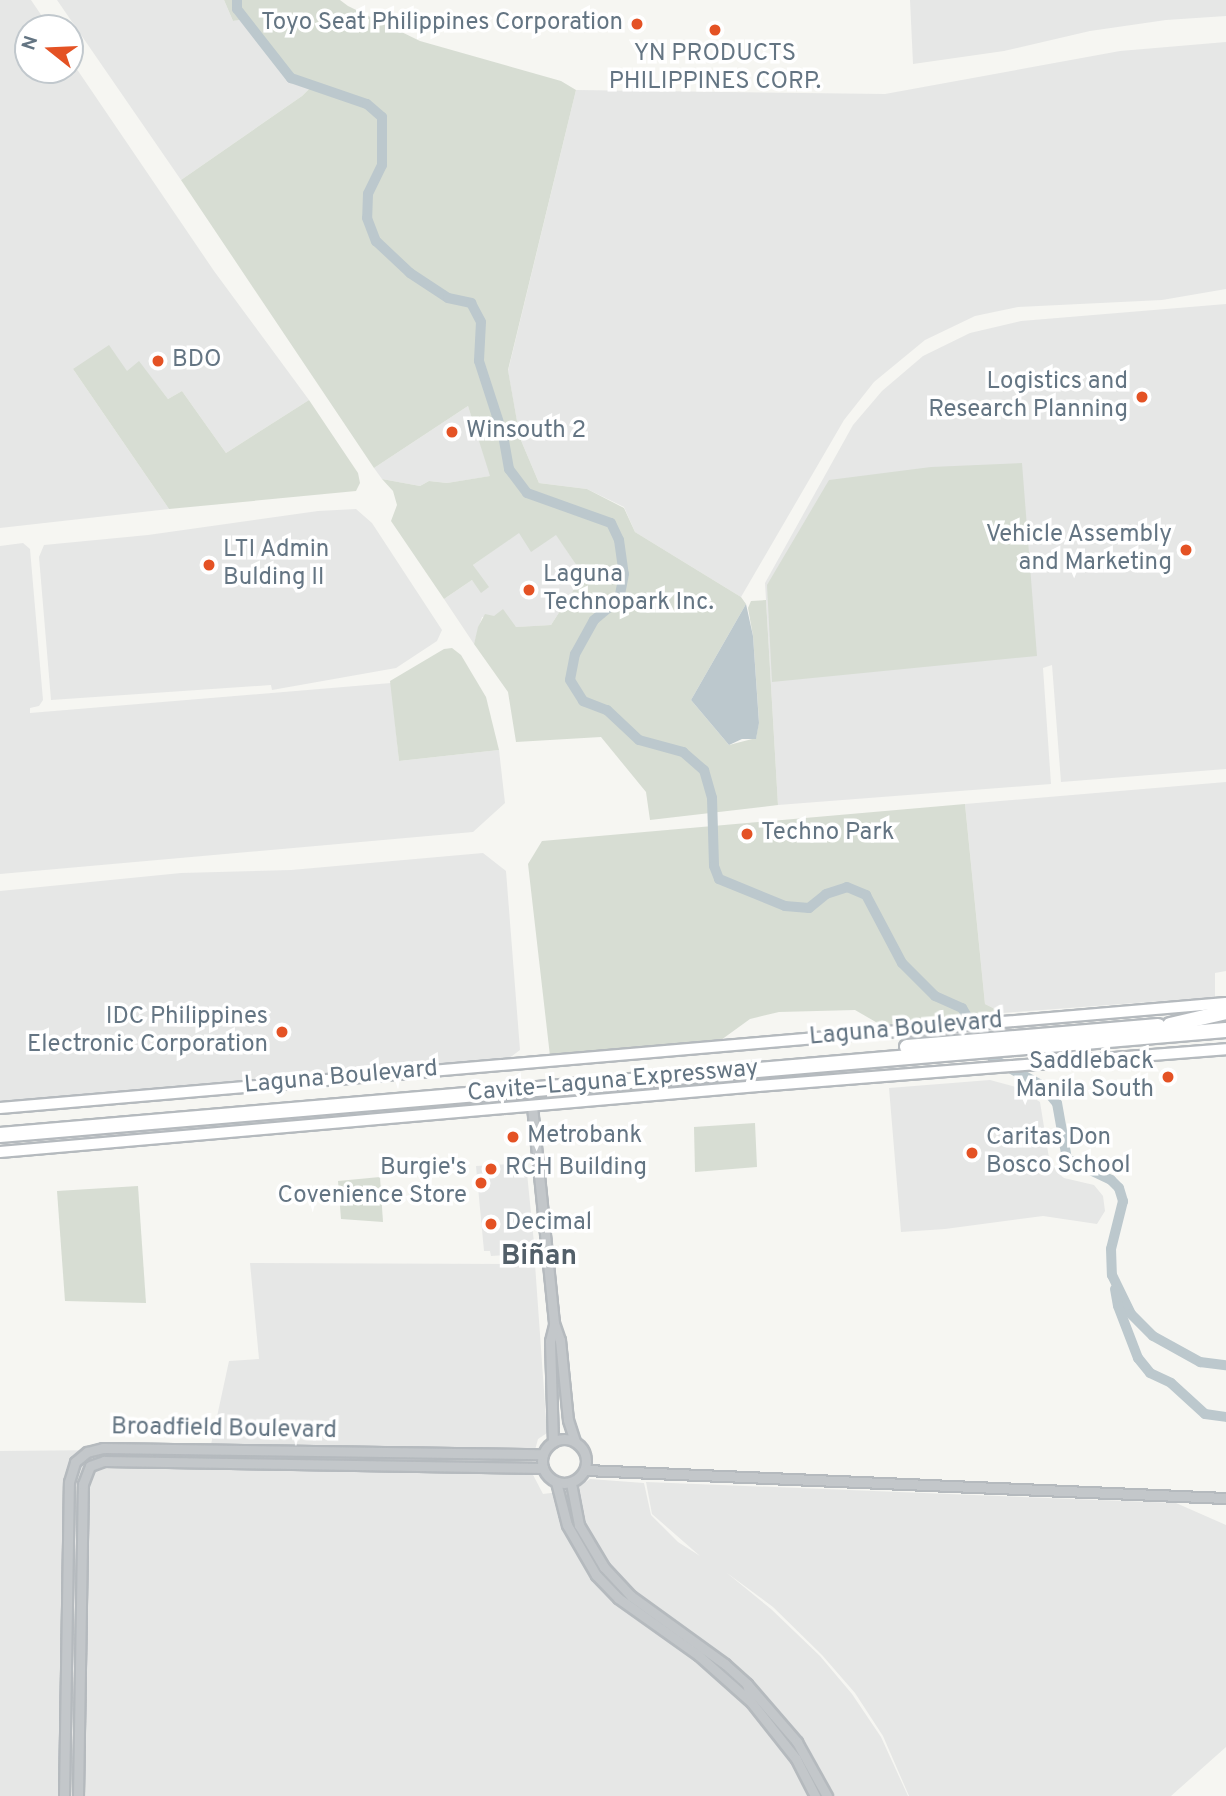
<!DOCTYPE html>
<meta charset="utf-8">
<style>
body{margin:0}
#map{position:relative;width:1226px;height:1796px;overflow:hidden;background:#f6f6f2;font-family:Overpass,sans-serif}
div>[style]{position:absolute}
.built>*{inset:0;background:#e6e7e6}
.green>*{inset:0;background:#d7ddd3}
.water>*{inset:0;background:#bcc8cd}
.river>*{height:10px;margin:-5px;padding:0 5px;transform-origin:5px;border-radius:5px;background:#bcc8cd}
.roads{filter:drop-shadow(2px 0 #b5babe) drop-shadow(-2px 0 #b5babe) drop-shadow(0 2px #b5babe) drop-shadow(0 -2px #b5babe)}
.tertiary>*{height:9px;margin:-4.5px;padding:0 4.5px;transform-origin:4.5px;border-radius:4.5px;background:#c3c7ca}
.tertiary>.ring{margin:-4.5px;padding:0;box-sizing:content-box;background:none;border:9px solid #c3c7ca;border-radius:50%}
.secondary>*{height:10px;margin:-5px;padding:0 5px;transform-origin:5px;border-radius:5px;background:#fff}
.motorway>*{height:14px;margin:-7px;padding:0 7px;transform-origin:7px;border-radius:7px;background:#fff}
.dots>*{width:19px;height:19px;translate:-50% -50%;box-sizing:border-box;border:4px solid #fff;border-radius:50%}
span{translate:-50% -50%;white-space:nowrap;text-align:center;line-height:1.15;-webkit-text-stroke:7px #fff;paint-order:stroke}
.poi-label{font-size:24px;color:#647583}
.right{translate:-100% -50%;text-align:right}
.left{translate:0 -50%;text-align:left}
.street-label{font-size:24px;color:#647583}
.quarter-label{font-size:28px;color:#525f69;font-weight:700}
.north{position:absolute;left:14px;top:14px;width:70px;height:70px;box-sizing:border-box;background:#fff;border:2px solid #c1c8cd;border-radius:50%;rotate:288deg;font-size:19px;font-weight:700;line-height:28px;text-align:center;color:#647583}
.north::after{content:'';display:block;margin:auto;width:24px;height:32px;background:#e45224;clip-path:polygon(50% 0,100% 100%,50% 72%,0 100%)}
</style>
<div id="map">
<div class="built">
<div style="clip-path:polygon(0 0,31px 0,50px 28px,28px 28px,28px 70px,70px 70px,70px 59px,214px 271px,309px 400px,226px 453px,182px 391px,168px 399px,139px 362px,127px 372px,73px 369px,169px 509px,0 528px)"></div>
<div style="clip-path:polygon(57px 0,224px 0,233px 21px,244px 18px,291px 78px,311px 87px,302px 96px,181px 180px)"></div>
<div style="clip-path:polygon(910px 0,1226px 0,1226px 16px,1166px 20px,1090px 31px,1004px 51px,913px 64px)"></div>
<div style="clip-path:polygon(1226px 42px,1226px 289px,1162px 300px,1018px 307px,975px 316px,925px 340px,874px 382px,844px 420px,741px 597px,635px 532px,624px 507px,587px 489px,539px 483px,520px 438px,508px 371px,576px 90px,885px 94px,1120px 51px)"></div>
<div style="clip-path:polygon(1226px 304px,1226px 769px,1061px 782px,1052px 665px,1043px 668px,1051px 784px,778px 805px,765px 583px,853px 425px,882px 391px,923px 356px,970px 333px,1021px 321px)"></div>
<div style="clip-path:polygon(468px 406px,491px 476px,447px 483px,429px 481px,420px 486px,382px 479px,374px 468px)"></div>
<div style="clip-path:polygon(356px 509px,372px 523px,442px 630px,437px 641px,396px 668px,272px 690px,271px 685px,51px 700px,39px 557px,44px 545px,148px 535px,318px 511px)"></div>
<div style="clip-path:polygon(519px 532px,556px 534px,583px 575px,551px 625px,516px 627px,494px 616px,482px 617px,474px 644px,444px 599px,472px 580px,488px 588px,473px 565px)"></div>
<div style="clip-path:polygon(23px 543px,30px 549px,43px 700px,39px 706px,30px 708px,30px 713px,391px 683px,399px 761px,499px 750px,505px 803px,473px 832px,0 874px,0 546px)"></div>
<div style="clip-path:polygon(1226px 782px,1226px 971px,1215px 973px,1215px 997px,1003px 1013px,985px 1004px,965px 804px)"></div>
<div style="clip-path:polygon(483px 853px,506px 871px,520px 1050px,508px 1059px,0 1101px,0 891px,181px 873px,291px 870px)"></div>
<div style="clip-path:polygon(990px 1080px,1016px 1087px,1040px 1102px,1049px 1158px,1059px 1174px,1064px 1178px,1094px 1185px,1103px 1196px,1105px 1211px,1097px 1224px,1043px 1216px,945px 1229px,901px 1232px,889px 1088px)"></div>
<div style="clip-path:polygon(526px 1163px,535px 1253px,491px 1256px,490px 1251px,484px 1251px,476px 1166px)"></div>
<div style="clip-path:polygon(250px 1263px,535px 1264px,547px 1433px,538px 1439px,530px 1469px,543px 1494px,574px 1490px,590px 1479px,644px 1483px,651px 1515px,678px 1542px,700px 1556px,652px 1514px,646px 1482px,1176px 1503px,1226px 1525px,1226px 1747px,1171px 1796px,909px 1796px,883px 1736px,855px 1693px,822px 1655px,773px 1607px,727px 1573px,771px 1609px,820px 1656px,852px 1694px,881px 1737px,908px 1796px,0 1796px,0 1451px,210px 1449px,229px 1361px,259px 1359px)"></div>
</div>
<div class="green">
<div style="clip-path:polygon(224px 0,340px 0,348px 6px,420px 41px,561px 81px,576px 90px,508px 370px,520px 438px,539px 483px,587px 489px,624px 508px,635px 532px,741px 597px,746px 604px,691px 700px,729px 745px,756px 738px,759px 722px,753px 636px,748px 608px,751px 601px,766px 600px,778px 805px,650px 820px,646px 792px,601px 737px,516px 742px,508px 692px,474px 644px,478px 627px,485px 614px,494px 616px,503px 609px,516px 627px,551px 625px,583px 575px,556px 535px,531px 552px,519px 533px,473px 565px,489px 587px,481px 593px,472px 580px,444px 599px,391px 521px,397px 505px,393px 491px,382px 479px,420px 486px,429px 481px,447px 483px,490px 476px,468px 406px,374px 468px,181px 180px,302px 96px,311px 87px,291px 78px,244px 19px,233px 21px)"></div>
<div style="clip-path:polygon(109px 345px,127px 371px,139px 361px,168px 399px,182px 391px,226px 453px,309px 400px,358px 473px,360px 483px,356px 491px,169px 509px,73px 369px)"></div>
<div style="clip-path:polygon(1022px 463px,1037px 656px,772px 682px,767px 585px,829px 480px,931px 467px)"></div>
<div style="clip-path:polygon(452px 648px,461px 655px,486px 697px,499px 750px,399px 761px,390px 681px,444px 649px)"></div>
<div style="clip-path:polygon(965px 804px,985px 1004px,1003px 1013px,881px 1025px,855px 1010px,779px 1012px,750px 1019px,721px 1040px,550px 1056px,528px 864px,542px 841px)"></div>
<div style="clip-path:polygon(755px 1123px,757px 1167px,695px 1172px,694px 1127px)"></div>
<div style="clip-path:polygon(380px 1177px,383px 1222px,341px 1219px,338px 1181px)"></div>
<div style="clip-path:polygon(138px 1186px,146px 1303px,65px 1301px,57px 1191px)"></div>
</div>
<div class="water">
<div style="clip-path:polygon(746px 604px,753px 636px,759px 723px,756px 739px,742px 739px,729px 745px,691px 700px)"></div>
</div>
<div class="river">
<div style="left:237px;top:0;width:9px;rotate:90deg"></div>
<div style="left:237px;top:9px;width:88px;rotate:52deg"></div>
<div style="left:291px;top:78px;width:80px;rotate:18.9deg"></div>
<div style="left:367px;top:104px;width:20px;rotate:41deg"></div>
<div style="left:382px;top:117px;width:48px;rotate:90deg"></div>
<div style="left:382px;top:165px;width:32px;rotate:116deg"></div>
<div style="left:368px;top:194px;width:24px;rotate:92deg"></div>
<div style="left:367px;top:218px;width:25px;rotate:69deg"></div>
<div style="left:376px;top:241px;width:47px;rotate:43.3deg"></div>
<div style="left:410px;top:273px;width:45px;rotate:33.3deg"></div>
<div style="left:448px;top:298px;width:24px;rotate:12deg"></div>
<div style="left:471px;top:303px;width:21px;rotate:62deg"></div>
<div style="left:481px;top:322px;width:39px;rotate:93deg"></div>
<div style="left:479px;top:361px;width:78px;rotate:72deg"></div>
<div style="left:503px;top:435px;width:35px;rotate:80deg"></div>
<div style="left:509px;top:469px;width:30px;rotate:53deg"></div>
<div style="left:527px;top:493px;width:89px;rotate:19.7deg"></div>
<div style="left:611px;top:523px;width:19px;rotate:65deg"></div>
<div style="left:619px;top:540px;width:34px;rotate:82deg"></div>
<div style="left:624px;top:574px;width:25px;rotate:101deg"></div>
<div style="left:619px;top:599px;width:33px;rotate:140deg"></div>
<div style="left:594px;top:620px;width:39px;rotate:119deg"></div>
<div style="left:575px;top:654px;width:26px;rotate:101deg"></div>
<div style="left:570px;top:680px;width:25px;rotate:58deg"></div>
<div style="left:583px;top:701px;width:26px;rotate:21deg"></div>
<div style="left:607px;top:710px;width:44px;rotate:43.2deg"></div>
<div style="left:639px;top:740px;width:46px;rotate:15.3deg"></div>
<div style="left:683px;top:752px;width:28px;rotate:41deg"></div>
<div style="left:704px;top:770px;width:29px;rotate:74deg"></div>
<div style="left:712px;top:798px;width:68px;rotate:88.3deg"></div>
<div style="left:714px;top:866px;width:14px;rotate:69deg"></div>
<div style="left:719px;top:879px;width:71px;rotate:22.2deg"></div>
<div style="left:785px;top:906px;width:24px;rotate:5deg"></div>
<div style="left:809px;top:908px;width:22px;rotate:-39deg"></div>
<div style="left:826px;top:894px;width:22px;rotate:-18deg"></div>
<div style="left:847px;top:887px;width:21px;rotate:23deg"></div>
<div style="left:866px;top:895px;width:77px;rotate:62.1deg"></div>
<div style="left:902px;top:963px;width:47px;rotate:45deg"></div>
<div style="left:935px;top:996px;width:30px;rotate:24deg"></div>
<div style="left:962px;top:1008px;width:60px;rotate:58.7deg"></div>
<div style="left:993px;top:1059px;width:57px;rotate:28.4deg"></div>
<div style="left:1043px;top:1086px;width:22px;rotate:51deg"></div>
<div style="left:1057px;top:1103px;width:57px;rotate:79.9deg"></div>
<div style="left:1067px;top:1159px;width:49px;rotate:25.5deg"></div>
<div style="left:1111px;top:1180px;width:11px;rotate:45deg"></div>
<div style="left:1119px;top:1188px;width:14px;rotate:73deg"></div>
<div style="left:1123px;top:1201px;width:49px;rotate:104deg"></div>
<div style="left:1111px;top:1249px;width:26px;rotate:88deg"></div>
<div style="left:1112px;top:1275px;width:43px;rotate:64deg"></div>
<div style="left:1131px;top:1314px;width:31px;rotate:45deg"></div>
<div style="left:1153px;top:1336px;width:54px;rotate:29deg"></div>
<div style="left:1200px;top:1362px;width:26px;rotate:7deg"></div>
<div style="left:1115px;top:1289px;width:17px;rotate:80deg"></div>
<div style="left:1118px;top:1306px;width:56px;rotate:69deg"></div>
<div style="left:1138px;top:1358px;width:19px;rotate:51deg"></div>
<div style="left:1150px;top:1373px;width:23px;rotate:25deg"></div>
<div style="left:1171px;top:1383px;width:46px;rotate:42.4deg"></div>
<div style="left:1205px;top:1414px;width:21px;rotate:8deg"></div>
</div>
<div class="roads">
<div class="tertiary">
<div style="left:532px;top:1106px;width:218px;rotate:84.2deg"></div>
<div style="left:554px;top:1323px;width:18px;rotate:71deg"></div>
<div style="left:560px;top:1340px;width:80px;rotate:84.3deg"></div>
<div style="left:568px;top:1420px;width:22px;rotate:72deg"></div>
<div class="ring" style="left:542px;top:1439px;width:35px;height:35px"></div>
<div style="left:553px;top:1442px;width:101px;rotate:-91.7deg"></div>
<div style="left:550px;top:1341px;width:16px;rotate:-76deg"></div>
<div style="left:586px;top:1470px;width:641px;rotate:2.51deg"></div>
<div style="left:556px;top:1482px;width:44px;rotate:75.7deg"></div>
<div style="left:567px;top:1525px;width:58px;rotate:59.9deg"></div>
<div style="left:596px;top:1575px;width:32px;rotate:46deg"></div>
<div style="left:618px;top:1598px;width:98px;rotate:35.5deg"></div>
<div style="left:698px;top:1655px;width:71px;rotate:41.6deg"></div>
<div style="left:751px;top:1702px;width:73px;rotate:51.7deg"></div>
<div style="left:796px;top:1759px;width:42px;rotate:62.8deg"></div>
<div style="left:571px;top:1483px;width:43px;rotate:79.2deg"></div>
<div style="left:579px;top:1525px;width:49px;rotate:59.2deg"></div>
<div style="left:604px;top:1567px;width:40px;rotate:47deg"></div>
<div style="left:631px;top:1596px;width:116px;rotate:35.9deg"></div>
<div style="left:725px;top:1664px;width:30px;rotate:42deg"></div>
<div style="left:747px;top:1684px;width:16px;rotate:76deg"></div>
<div style="left:747px;top:1684px;width:77px;rotate:49.2deg"></div>
<div style="left:797px;top:1742px;width:62px;rotate:60.9deg"></div>
<div style="left:64px;top:1796px;width:314px;rotate:-89.1deg"></div>
<div style="left:69px;top:1482px;width:21px;rotate:-73deg"></div>
<div style="left:75px;top:1462px;width:16px;rotate:-40deg"></div>
<div style="left:87px;top:1452px;width:16px;rotate:-14deg"></div>
<div style="left:103px;top:1448px;width:440px;rotate:0.8deg"></div>
<div style="left:78px;top:1796px;width:312px;rotate:-89.1deg"></div>
<div style="left:83px;top:1484px;width:19px;rotate:-69deg"></div>
<div style="left:90px;top:1466px;width:15px;rotate:-20deg"></div>
<div style="left:104px;top:1461px;width:439px;rotate:0.9deg"></div>
</div>
<div class="secondary">
<div style="left:0;top:1108px;width:1230px;rotate:-4.9deg"></div>
<div style="left:0;top:1152px;width:761px;rotate:-4.98deg"></div>
<div style="left:758px;top:1086px;width:469px;rotate:-4.5deg"></div>
</div>
<div class="motorway">
<div style="left:1170px;top:1025px;width:57px;rotate:-13.1deg"></div>
<div style="left:907px;top:1047px;width:252px;rotate:-4.8deg"></div>
<div style="left:0;top:1135px;width:1230px;rotate:-4.9deg"></div>
</div>
</div>
<div class="dots">
<div style="left:637px;top:24px;background:#e45224"></div>
<div style="left:715px;top:30px;background:#e45224"></div>
<div style="left:158px;top:361px;background:#e45224"></div>
<div style="left:1142px;top:397px;background:#e45224"></div>
<div style="left:452px;top:432px;background:#e45224"></div>
<div style="left:1186px;top:550px;background:#e45224"></div>
<div style="left:209px;top:565px;background:#e45224"></div>
<div style="left:529px;top:590px;background:#e45224"></div>
<div style="left:747px;top:834px;background:#e45224"></div>
<div style="left:282px;top:1032px;background:#e45224"></div>
<div style="left:1168px;top:1077px;background:#e45224"></div>
<div style="left:513px;top:1137px;background:#e45224"></div>
<div style="left:972px;top:1153px;background:#e45224"></div>
<div style="left:491px;top:1169px;background:#e45224"></div>
<div style="left:481px;top:1183px;background:#e45224"></div>
<div style="left:491px;top:1224px;background:#e45224"></div>
</div>
<div class="poi-label">
<span class="right" style="left:623px;top:24px">Toyo Seat Philippines Corporation</span>
<span style="left:715px;top:69px">YN PRODUCTS<br>PHILIPPINES CORP.</span>
<span class="left" style="left:172px;top:361px">BDO</span>
<span class="right" style="left:1128px;top:397px">Logistics and<br>Research Planning</span>
<span class="left" style="left:466px;top:432px">Winsouth 2</span>
<span class="right" style="left:1172px;top:550px">Vehicle Assembly<br>and Marketing</span>
<span class="left" style="left:223px;top:565px">LTI Admin<br>Bulding II</span>
<span class="left" style="left:543px;top:590px">Laguna<br>Technopark Inc.</span>
<span class="left" style="left:761px;top:834px">Techno Park</span>
<span class="right" style="left:268px;top:1032px">IDC Philippines<br>Electronic Corporation</span>
<span class="right" style="left:1154px;top:1077px">Saddleback<br>Manila South</span>
<span class="left" style="left:527px;top:1137px">Metrobank</span>
<span class="left" style="left:986px;top:1153px">Caritas Don<br>Bosco School</span>
<span class="right" style="left:467px;top:1183px">Burgie's<br>Covenience Store</span>
<span class="left" style="left:505px;top:1169px">RCH Building</span>
<span class="left" style="left:505px;top:1224px">Decimal</span>
</div>
<div class="street-label">
<span style="left:906px;top:1030px;rotate:-5deg">Laguna Boulevard</span>
<span style="left:341px;top:1078px;rotate:-5deg">Laguna Boulevard</span>
<span style="left:613px;top:1082px;rotate:-5deg">Cavite–Laguna Expressway</span>
<span style="left:224px;top:1430px;rotate:1deg">Broadfield Boulevard</span>
</div>
<div class="quarter-label">
<span style="left:539px;top:1257px">Biñan</span>
</div>
<div class="north">N</div>
</div>
